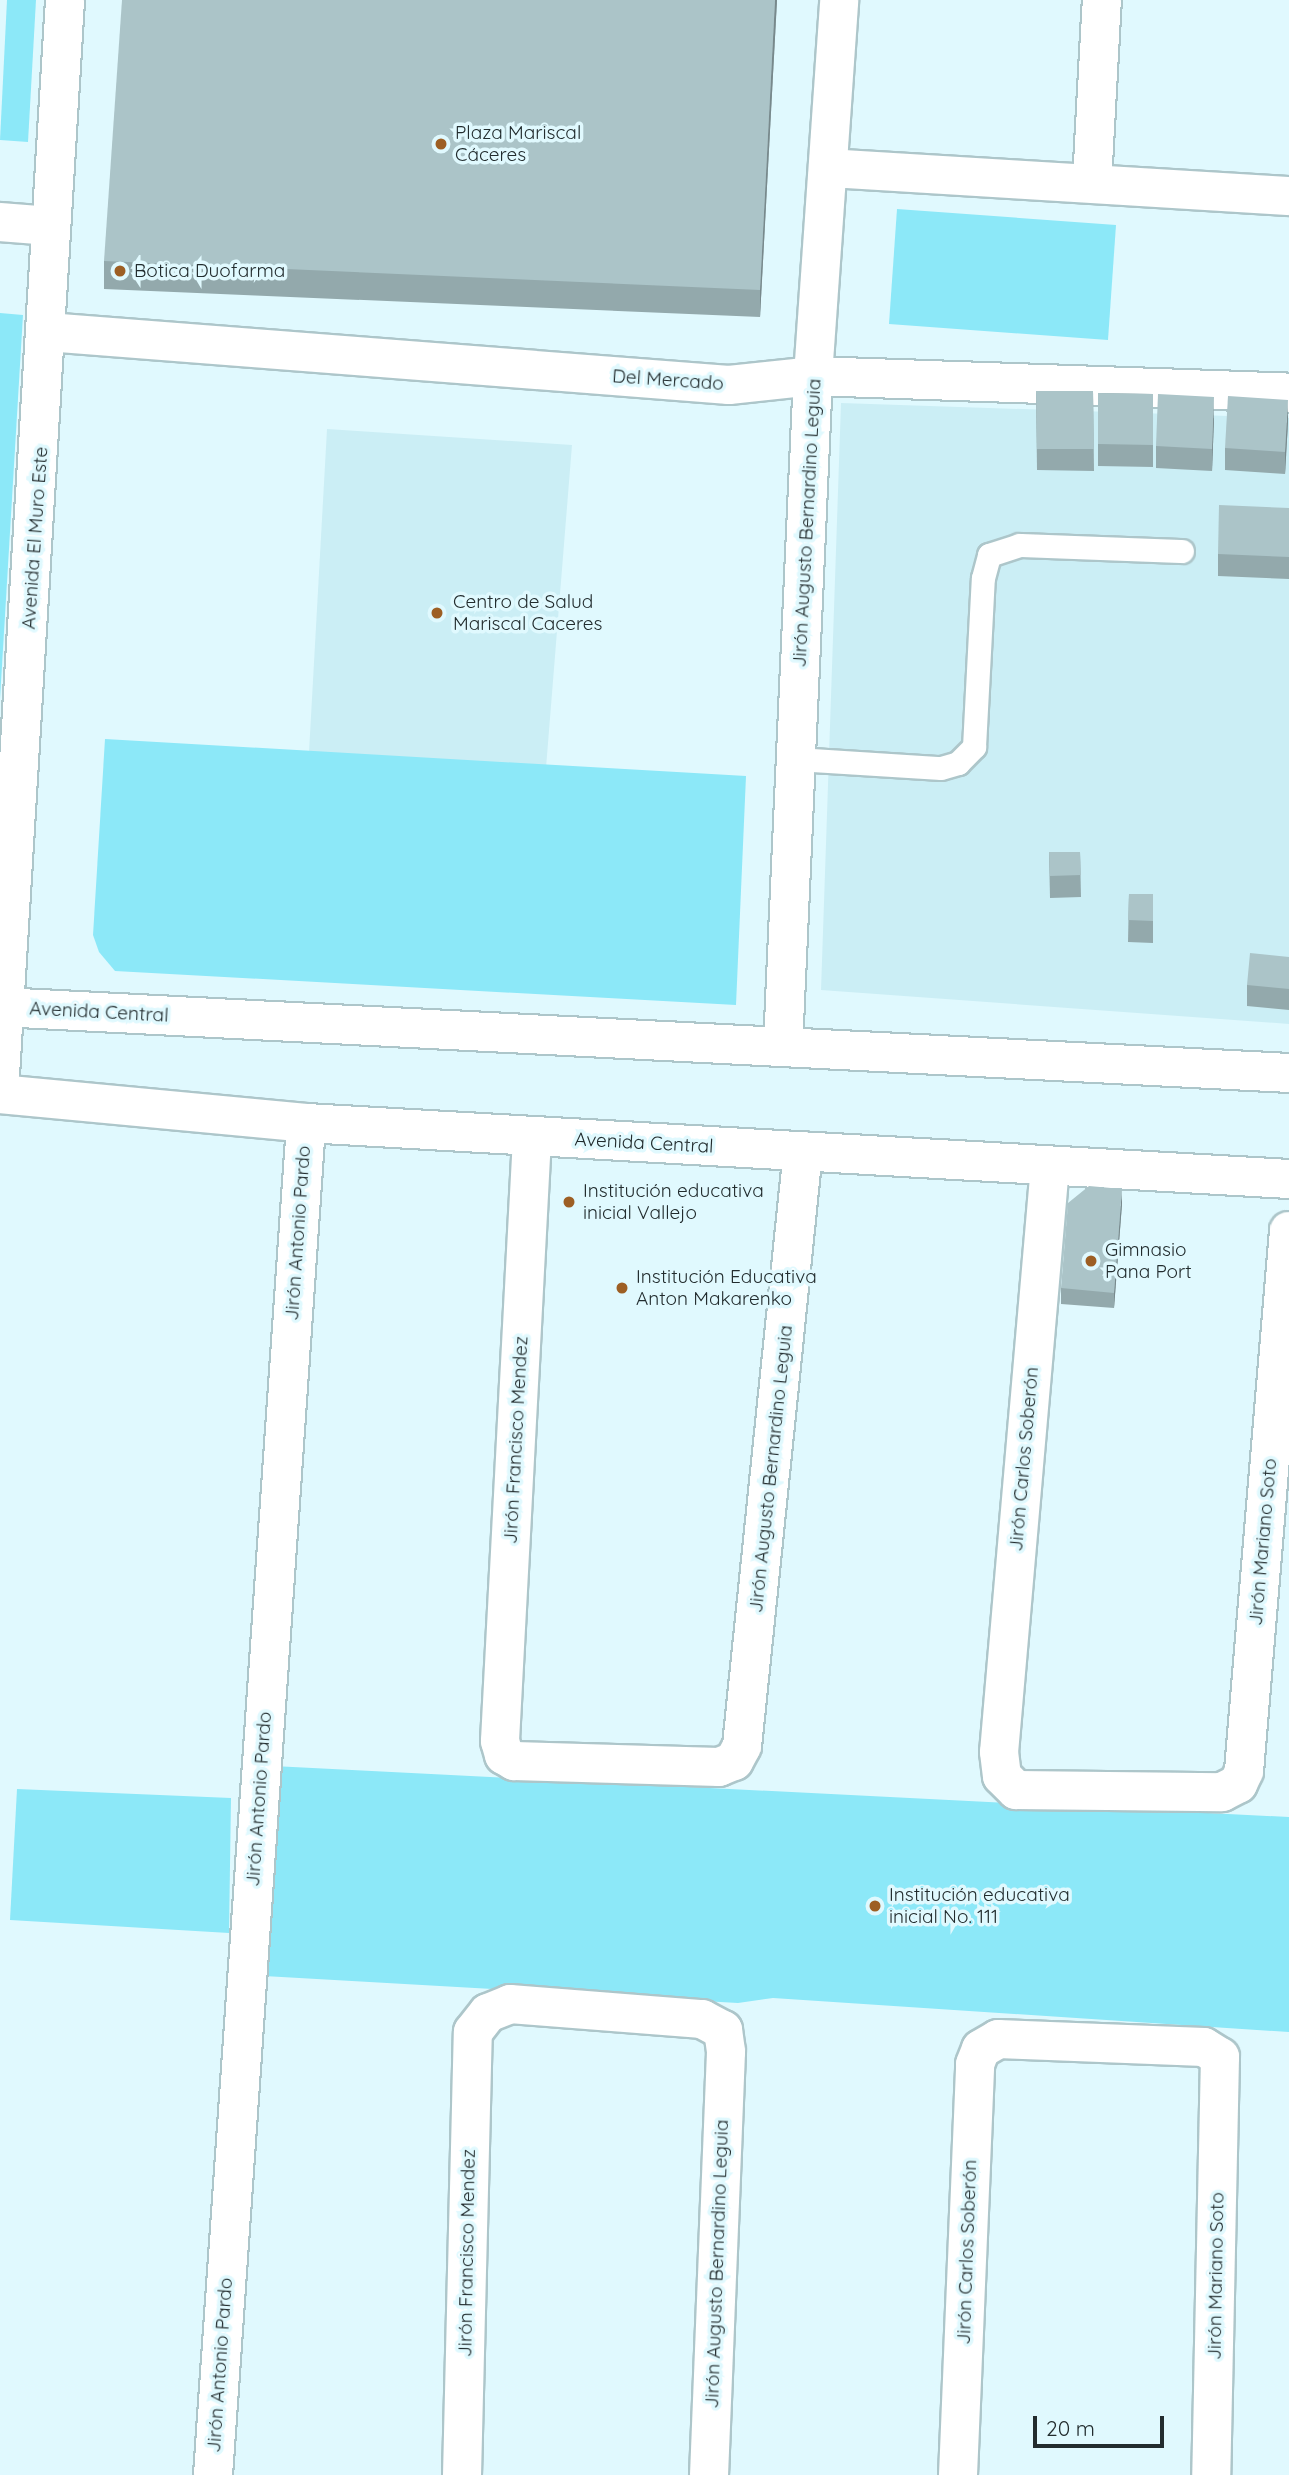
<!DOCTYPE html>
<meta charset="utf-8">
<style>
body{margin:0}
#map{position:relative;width:1289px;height:2475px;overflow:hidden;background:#e0f9fe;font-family:Quicksand,sans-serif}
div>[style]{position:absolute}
.built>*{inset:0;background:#cbeef5}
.green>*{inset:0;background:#8ce8f8}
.roads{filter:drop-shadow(2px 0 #adc6ca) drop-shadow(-2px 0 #adc6ca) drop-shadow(0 2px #adc6ca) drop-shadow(0 -2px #adc6ca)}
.service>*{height:23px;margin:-11.5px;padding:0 11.5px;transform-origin:11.5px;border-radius:11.5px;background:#fff}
.minor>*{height:38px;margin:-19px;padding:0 19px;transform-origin:19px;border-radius:19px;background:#fff}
.secondary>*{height:38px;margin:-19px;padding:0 19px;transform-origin:19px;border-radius:19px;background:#fff}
.wall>*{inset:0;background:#93a9ac}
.shaded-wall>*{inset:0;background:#78898c}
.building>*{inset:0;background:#abc4c8}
.dots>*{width:19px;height:19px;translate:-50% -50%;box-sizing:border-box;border:4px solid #e0f9fe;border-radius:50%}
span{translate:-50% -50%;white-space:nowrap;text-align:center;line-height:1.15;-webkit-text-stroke:7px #e0f9fe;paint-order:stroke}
.poi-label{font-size:19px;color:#222c2e}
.left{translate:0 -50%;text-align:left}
.street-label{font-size:19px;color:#222c2e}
.scale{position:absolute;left:1033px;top:2416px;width:131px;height:32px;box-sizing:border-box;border:4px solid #222c2e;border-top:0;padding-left:9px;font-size:21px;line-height:24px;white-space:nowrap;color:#222c2e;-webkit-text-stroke:5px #e0f9fe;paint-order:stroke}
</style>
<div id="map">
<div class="built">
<div style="clip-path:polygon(841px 403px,1289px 418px,1289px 1024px,821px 990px)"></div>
<div style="clip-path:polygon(327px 429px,572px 445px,546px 768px,309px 752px)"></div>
</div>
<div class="green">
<div style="clip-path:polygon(7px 0,36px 0,28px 142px,0 140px)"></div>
<div style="clip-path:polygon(897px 209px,1116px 225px,1108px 340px,889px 324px)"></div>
<div style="clip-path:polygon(0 313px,23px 315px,0 699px)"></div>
<div style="clip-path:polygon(105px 739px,746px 776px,736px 1005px,115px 971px,99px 952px,93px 935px)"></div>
<div style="clip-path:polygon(273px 1766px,1289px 1817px,1289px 2032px,773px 1998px,738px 2003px,264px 1976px)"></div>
<div style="clip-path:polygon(17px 1789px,231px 1798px,229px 1933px,10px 1920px)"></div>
</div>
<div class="roads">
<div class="service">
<div style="left:796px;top:759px;width:145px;rotate:3.6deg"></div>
<div style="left:941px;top:768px;width:18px;rotate:-16deg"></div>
<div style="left:958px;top:763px;width:23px;rotate:-45deg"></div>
<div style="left:974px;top:747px;width:169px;rotate:-87deg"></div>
<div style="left:983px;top:578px;width:24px;rotate:-75deg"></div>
<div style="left:989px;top:555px;width:32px;rotate:-18deg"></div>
<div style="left:1019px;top:545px;width:163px;rotate:2.1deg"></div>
</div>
<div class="minor">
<div style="left:829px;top:168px;width:461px;rotate:3.5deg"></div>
<div style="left:1092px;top:182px;width:182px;rotate:-86.9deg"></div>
<div style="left:47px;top:332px;width:684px;rotate:4.44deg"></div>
<div style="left:729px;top:385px;width:84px;rotate:-6.1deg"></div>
<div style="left:813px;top:376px;width:476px;rotate:2deg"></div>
<div style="left:783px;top:1046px;width:671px;rotate:-87.44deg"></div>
<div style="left:813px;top:376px;width:377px;rotate:-86deg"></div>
<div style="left:532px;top:1138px;width:604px;rotate:93.04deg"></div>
<div style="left:500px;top:1741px;width:15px;rotate:74deg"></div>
<div style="left:504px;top:1755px;width:12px;rotate:31deg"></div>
<div style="left:514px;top:1761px;width:205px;rotate:1.7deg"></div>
<div style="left:719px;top:1767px;width:16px;rotate:-22deg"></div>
<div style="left:734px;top:1761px;width:17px;rotate:-62deg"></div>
<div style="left:742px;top:1746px;width:598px;rotate:-84.15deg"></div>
<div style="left:1050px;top:1166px;width:588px;rotate:94.97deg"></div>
<div style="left:999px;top:1752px;width:24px;rotate:83deg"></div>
<div style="left:1002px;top:1776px;width:20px;rotate:45deg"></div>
<div style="left:1016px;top:1790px;width:206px;rotate:0.6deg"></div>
<div style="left:1222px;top:1792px;width:18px;rotate:-27deg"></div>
<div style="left:1238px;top:1784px;width:14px;rotate:-65deg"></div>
<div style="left:1244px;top:1771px;width:542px;rotate:-85.24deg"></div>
<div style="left:213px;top:2475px;width:1355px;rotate:-86.06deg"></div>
<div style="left:462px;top:2475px;width:443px;rotate:-88.6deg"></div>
<div style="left:473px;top:2032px;width:24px;rotate:-52deg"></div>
<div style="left:488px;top:2013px;width:24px;rotate:-22deg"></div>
<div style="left:510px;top:2004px;width:193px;rotate:4.5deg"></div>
<div style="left:702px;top:2019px;width:24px;rotate:28deg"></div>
<div style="left:723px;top:2030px;width:22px;rotate:82deg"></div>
<div style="left:726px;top:2052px;width:423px;rotate:92.3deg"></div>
<div style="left:958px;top:2475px;width:411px;rotate:-87.6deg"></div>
<div style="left:975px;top:2064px;width:16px;rotate:-68deg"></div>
<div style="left:981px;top:2049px;width:20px;rotate:-30deg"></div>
<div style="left:998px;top:2039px;width:206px;rotate:2.2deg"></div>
<div style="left:1204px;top:2047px;width:19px;rotate:32deg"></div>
<div style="left:1220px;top:2057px;width:418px;rotate:91.2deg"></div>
</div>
<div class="secondary">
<div style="left:0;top:222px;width:51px;rotate:4.5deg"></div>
<div style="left:0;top:1007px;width:1291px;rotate:2.93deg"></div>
<div style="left:0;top:1075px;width:1077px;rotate:-86.54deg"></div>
<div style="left:0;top:1094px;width:307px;rotate:5.4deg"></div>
<div style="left:306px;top:1123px;width:985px;rotate:3.26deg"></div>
</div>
</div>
<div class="wall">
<div style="clip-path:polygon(777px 0,760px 317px,104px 289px,104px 261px)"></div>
<div style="clip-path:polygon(1036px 391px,1093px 391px,1094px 471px,1037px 470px)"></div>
<div style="clip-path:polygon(1098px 393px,1153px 394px,1153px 467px,1098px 466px)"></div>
<div style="clip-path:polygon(1214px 418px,1212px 471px,1156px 468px,1156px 446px)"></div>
<div style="clip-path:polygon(1288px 422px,1285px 474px,1225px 470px,1225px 448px)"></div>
<div style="clip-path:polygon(1289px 508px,1289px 579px,1218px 576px,1218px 554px)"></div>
<div style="clip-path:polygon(1049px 852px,1080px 852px,1081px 897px,1050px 898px)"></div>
<div style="clip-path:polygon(1129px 894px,1153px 894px,1153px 943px,1128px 942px)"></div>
<div style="clip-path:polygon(1289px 957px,1289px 1010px,1247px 1006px,1247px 985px)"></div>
<div style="clip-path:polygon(1122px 1204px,1114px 1308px,1061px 1304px,1061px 1288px)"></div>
</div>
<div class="shaded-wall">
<div style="clip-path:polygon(775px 0,777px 0,760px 317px,760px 290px)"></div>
<div style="clip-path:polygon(1214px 397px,1214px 418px,1212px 471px,1212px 449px)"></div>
<div style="clip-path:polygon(1288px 400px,1288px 422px,1285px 474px,1285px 452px)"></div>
<div style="clip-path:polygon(1122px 1189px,1122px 1204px,1114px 1308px,1114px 1293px)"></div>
</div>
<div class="building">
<div style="clip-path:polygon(122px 0,775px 0,760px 290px,104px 261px)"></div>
<div style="clip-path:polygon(1036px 391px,1093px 391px,1094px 449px,1037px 449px)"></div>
<div style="clip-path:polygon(1098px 393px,1153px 394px,1153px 445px,1098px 444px)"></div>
<div style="clip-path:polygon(1158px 394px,1214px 397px,1212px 449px,1156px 446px)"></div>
<div style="clip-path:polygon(1228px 396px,1288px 400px,1285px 452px,1225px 448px)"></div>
<div style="clip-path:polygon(1219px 505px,1289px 508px,1289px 557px,1218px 554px)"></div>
<div style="clip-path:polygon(1049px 852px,1080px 852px,1081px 875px,1050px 876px)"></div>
<div style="clip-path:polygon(1129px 894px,1153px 894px,1153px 921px,1128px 920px)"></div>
<div style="clip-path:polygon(1250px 953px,1289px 957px,1289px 989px,1247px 985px)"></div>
<div style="clip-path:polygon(1089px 1186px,1122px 1189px,1114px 1293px,1061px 1288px,1068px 1203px)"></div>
</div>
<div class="dots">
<div style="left:441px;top:144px;background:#9d5f24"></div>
<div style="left:120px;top:271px;background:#9d5f24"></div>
<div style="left:437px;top:613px;background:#9d5f24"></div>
<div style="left:569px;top:1202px;background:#9d5f24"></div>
<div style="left:1091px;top:1261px;background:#9d5f24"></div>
<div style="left:622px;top:1288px;background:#9d5f24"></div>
<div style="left:875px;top:1906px;background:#9d5f24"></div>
</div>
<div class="poi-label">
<span class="left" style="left:455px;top:144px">Plaza Mariscal<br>Cáceres</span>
<span class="left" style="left:134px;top:271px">Botica Duofarma</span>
<span class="left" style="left:453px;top:613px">Centro de Salud<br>Mariscal Caceres</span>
<span class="left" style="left:583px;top:1202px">Institución educativa<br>inicial Vallejo</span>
<span class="left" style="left:1105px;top:1261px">Gimnasio<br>Pana Port</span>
<span class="left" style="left:636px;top:1288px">Institución Educativa<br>Anton Makarenko</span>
<span class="left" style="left:889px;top:1906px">Institución educativa<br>inicial No. 111</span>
</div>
<div class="street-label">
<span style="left:668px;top:380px;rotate:4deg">Del Mercado</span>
<span style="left:807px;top:523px;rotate:-87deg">Jirón Augusto Bernardino Leguia</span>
<span style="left:35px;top:538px;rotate:-86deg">Avenida El Muro Este</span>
<span style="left:99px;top:1012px;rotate:3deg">Avenida Central</span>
<span style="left:644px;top:1143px;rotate:3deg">Avenida Central</span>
<span style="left:298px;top:1233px;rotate:-86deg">Jirón Antonio Pardo</span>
<span style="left:516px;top:1440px;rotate:-87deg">Jirón Francisco Mendez</span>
<span style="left:1024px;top:1459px;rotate:-85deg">Jirón Carlos Soberón</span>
<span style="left:771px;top:1469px;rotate:-84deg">Jirón Augusto Bernardino Leguia</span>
<span style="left:1263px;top:1542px;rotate:-85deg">Jirón Mariano Soto</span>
<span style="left:259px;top:1799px;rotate:-86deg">Jirón Antonio Pardo</span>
<span style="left:967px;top:2252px;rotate:-88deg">Jirón Carlos Soberón</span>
<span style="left:467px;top:2253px;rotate:-89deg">Jirón Francisco Mendez</span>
<span style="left:717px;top:2264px;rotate:-88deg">Jirón Augusto Bernardino Leguia</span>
<span style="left:1216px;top:2276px;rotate:-89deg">Jirón Mariano Soto</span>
<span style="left:220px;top:2365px;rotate:-86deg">Jirón Antonio Pardo</span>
</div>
<div class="scale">20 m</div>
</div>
